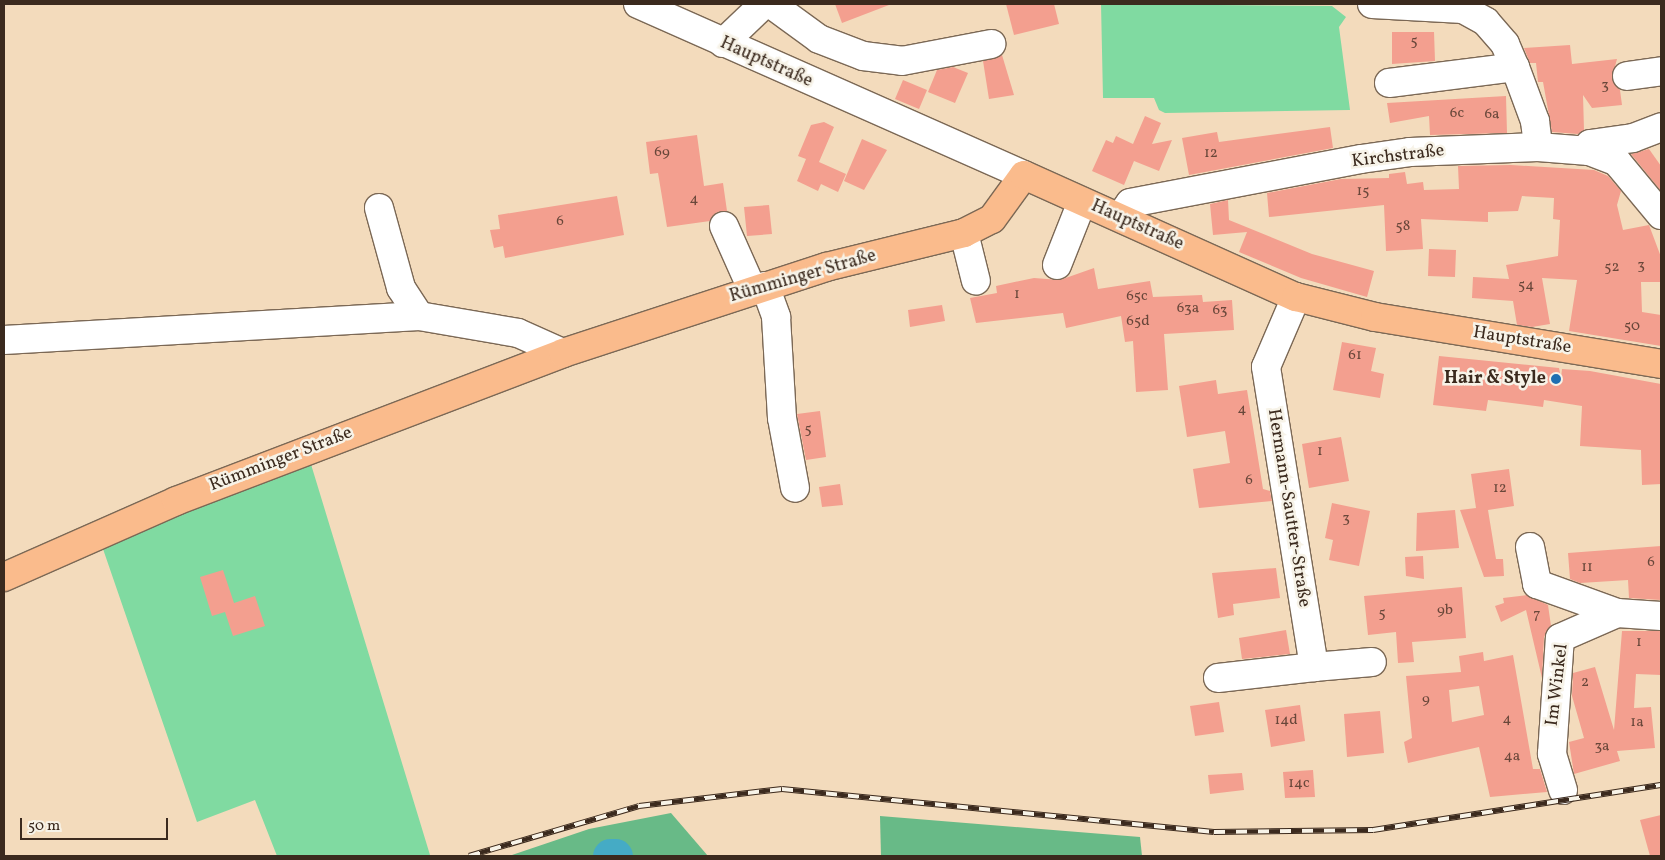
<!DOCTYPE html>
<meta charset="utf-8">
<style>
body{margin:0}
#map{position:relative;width:1665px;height:860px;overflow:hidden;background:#f3dbbc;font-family:Vollkorn,serif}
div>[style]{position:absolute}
.green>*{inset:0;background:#80daa1}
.forest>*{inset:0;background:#68ba87}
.river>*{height:35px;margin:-17.5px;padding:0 17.5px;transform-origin:17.5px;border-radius:17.5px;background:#45abc5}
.building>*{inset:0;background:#f39f8f}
.roads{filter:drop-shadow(1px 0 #7b6855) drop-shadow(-1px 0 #7b6855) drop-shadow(0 1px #7b6855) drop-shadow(0 -1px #7b6855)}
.minor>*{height:28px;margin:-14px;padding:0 14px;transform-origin:14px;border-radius:14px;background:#fff}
.major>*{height:28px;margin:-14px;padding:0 14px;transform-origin:14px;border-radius:14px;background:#fabb8c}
.rail>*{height:5.5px;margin-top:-2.75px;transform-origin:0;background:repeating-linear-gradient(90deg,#f7f3e8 0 11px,#3b2a1e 0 22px);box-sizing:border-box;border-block:1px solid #3b2a1e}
.dots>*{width:14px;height:14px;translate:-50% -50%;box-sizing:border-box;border:2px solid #f7f3e8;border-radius:50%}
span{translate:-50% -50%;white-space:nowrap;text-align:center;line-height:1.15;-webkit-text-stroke:5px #f7f3e8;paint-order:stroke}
.number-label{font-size:15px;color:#69473a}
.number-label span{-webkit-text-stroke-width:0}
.street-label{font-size:18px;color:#3b2a1e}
.poi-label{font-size:18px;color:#3b2a1e;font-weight:700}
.right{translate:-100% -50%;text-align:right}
.frame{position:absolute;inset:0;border:5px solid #3b2a1e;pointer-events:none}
.scale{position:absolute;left:20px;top:818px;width:148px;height:22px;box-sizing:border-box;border:2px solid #3b2a1e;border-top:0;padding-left:6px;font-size:15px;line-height:18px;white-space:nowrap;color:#3b2a1e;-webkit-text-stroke:4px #f7f3e8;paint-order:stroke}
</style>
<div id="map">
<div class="green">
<div style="clip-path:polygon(1101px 4px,1332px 6px,1346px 17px,1339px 27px,1350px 110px,1165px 113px,1159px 110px,1154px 98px,1103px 98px)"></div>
<div style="clip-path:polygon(310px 461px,430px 855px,428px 856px,277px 856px,255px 800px,197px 822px,103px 549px,200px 504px)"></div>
</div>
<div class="forest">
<div style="clip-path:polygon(671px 813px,708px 856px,509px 856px,589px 829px)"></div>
<div style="clip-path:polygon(880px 816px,1140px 837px,1142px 856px,881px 856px)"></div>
</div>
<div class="river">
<div style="left:610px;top:856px;width:5px"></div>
</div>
<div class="building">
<div style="clip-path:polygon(835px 4px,888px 4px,889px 5px,842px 23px)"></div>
<div style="clip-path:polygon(1006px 4px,1054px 4px,1059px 24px,1014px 35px)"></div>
<div style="clip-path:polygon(1392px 32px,1434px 32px,1435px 61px,1392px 64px)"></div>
<div style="clip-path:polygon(1570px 45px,1572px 64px,1617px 59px,1612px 78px,1620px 90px,1622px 105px,1592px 108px,1583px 95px,1584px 130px,1578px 134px,1552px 132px,1543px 82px,1538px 82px,1536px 63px,1530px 63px,1524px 48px)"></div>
<div style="clip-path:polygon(1002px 55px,1014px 95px,989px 99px,983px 61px)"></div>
<div style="clip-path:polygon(953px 67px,968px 73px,955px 103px,928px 92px,937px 70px)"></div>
<div style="clip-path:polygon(903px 80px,927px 90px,919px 109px,895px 99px)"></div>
<div style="clip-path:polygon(1506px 96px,1507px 133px,1430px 135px,1429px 116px,1390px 123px,1387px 103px)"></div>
<div style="clip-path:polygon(1145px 116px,1161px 123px,1152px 144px,1172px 140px,1159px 171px,1134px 161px,1124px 185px,1092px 171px,1106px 140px,1113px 143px,1116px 136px,1133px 144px)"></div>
<div style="clip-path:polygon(824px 122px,834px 127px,819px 162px,846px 174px,838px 192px,821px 184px,818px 191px,797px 181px,806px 159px,798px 156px,811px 125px)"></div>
<div style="clip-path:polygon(1330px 127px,1333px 148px,1189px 175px,1182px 138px,1217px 132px,1219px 142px)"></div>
<div style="clip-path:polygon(697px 135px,704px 186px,723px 183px,727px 211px,717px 212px,710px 221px,667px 227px,658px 173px,650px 174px,646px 142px)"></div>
<div style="clip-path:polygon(862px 139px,887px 150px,864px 190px,844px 181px)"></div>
<div style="clip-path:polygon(1649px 149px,1661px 166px,1661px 191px,1631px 154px)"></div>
<div style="clip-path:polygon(1511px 165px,1594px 170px,1608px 176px,1621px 191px,1617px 205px,1623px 230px,1649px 225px,1661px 257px,1661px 282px,1641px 282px,1642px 312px,1661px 315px,1661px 346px,1569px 331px,1577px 280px,1542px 278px,1550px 324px,1532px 327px,1517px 325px,1513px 301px,1472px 298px,1473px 277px,1509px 279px,1506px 265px,1558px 256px,1560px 220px,1553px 219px,1554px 198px,1522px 196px,1518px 211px,1488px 212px,1488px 222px,1421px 219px,1423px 249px,1386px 251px,1384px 205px,1269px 217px,1267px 193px,1341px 179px,1389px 178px,1389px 174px,1405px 172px,1407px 184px,1423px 182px,1424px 190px,1459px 189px,1458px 166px)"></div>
<div style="clip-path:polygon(617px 196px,624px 235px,505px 258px,503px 246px,494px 248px,490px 230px,500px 229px,498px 215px)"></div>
<div style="clip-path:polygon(1228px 200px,1229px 220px,1312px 254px,1374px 271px,1367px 297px,1301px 278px,1239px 252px,1247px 232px,1213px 235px,1210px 204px)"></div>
<div style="clip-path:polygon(769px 205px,772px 234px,747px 236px,744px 207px)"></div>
<div style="clip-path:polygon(1429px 249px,1456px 250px,1455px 277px,1428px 276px)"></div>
<div style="clip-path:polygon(1094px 268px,1098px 289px,1150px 281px,1153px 297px,1202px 295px,1203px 302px,1232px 300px,1234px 330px,1164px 334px,1168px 390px,1136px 392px,1133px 341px,1125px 342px,1121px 316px,1066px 328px,1063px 313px,976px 323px,970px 298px,997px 293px,996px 286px,1034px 278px,1060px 280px)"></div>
<div style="clip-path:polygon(942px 305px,945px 321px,910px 327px,908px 310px)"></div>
<div style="clip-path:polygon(1342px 342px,1376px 348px,1371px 371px,1384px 374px,1380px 398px,1333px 390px)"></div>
<div style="clip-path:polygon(1439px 356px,1559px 368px,1561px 378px,1562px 369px,1590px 371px,1661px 384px,1661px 484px,1642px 485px,1641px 450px,1580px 446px,1582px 406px,1544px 400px,1543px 407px,1488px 400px,1486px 411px,1433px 405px)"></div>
<div style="clip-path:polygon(1216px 380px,1218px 394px,1247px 390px,1263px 489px,1270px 491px,1272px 501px,1199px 508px,1193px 469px,1230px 463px,1225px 431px,1187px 437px,1179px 386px)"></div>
<div style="clip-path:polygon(820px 411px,826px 457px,806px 460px,797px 414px)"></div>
<div style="clip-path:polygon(1341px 437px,1349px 481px,1309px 488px,1302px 444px)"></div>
<div style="clip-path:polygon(1509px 469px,1514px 506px,1488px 510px,1496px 559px,1503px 559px,1504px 576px,1484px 577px,1460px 510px,1476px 508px,1471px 474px)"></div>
<div style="clip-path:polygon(840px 484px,843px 505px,822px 507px,819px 487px)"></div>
<div style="clip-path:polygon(1332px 503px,1370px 511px,1359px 566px,1329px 560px,1333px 540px,1325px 538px)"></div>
<div style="clip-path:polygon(1455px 510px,1459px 548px,1416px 551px,1417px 513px)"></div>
<div style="clip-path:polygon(1661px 546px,1661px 600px,1629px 598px,1628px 580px,1580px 583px,1570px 579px,1568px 553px)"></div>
<div style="clip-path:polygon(1423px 556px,1424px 579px,1406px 576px,1405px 557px)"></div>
<div style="clip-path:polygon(1276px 568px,1280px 598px,1233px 604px,1234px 615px,1218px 618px,1212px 573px)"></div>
<div style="clip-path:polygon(223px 570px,234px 603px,255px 596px,265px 626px,233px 636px,225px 612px,212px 616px,200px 577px)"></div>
<div style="clip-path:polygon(1462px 587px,1466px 638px,1412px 642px,1414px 662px,1398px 663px,1396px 632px,1368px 635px,1364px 596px)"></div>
<div style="clip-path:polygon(1527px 595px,1548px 605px,1551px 626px,1544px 637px,1542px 678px,1526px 610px,1501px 622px,1495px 606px,1504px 603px,1503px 598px)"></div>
<div style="clip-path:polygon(1286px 630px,1290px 654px,1242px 659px,1239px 638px)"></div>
<div style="clip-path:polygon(1622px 631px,1661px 631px,1661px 675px,1636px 674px,1634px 708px,1651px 707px,1655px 748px,1617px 751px,1620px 761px,1574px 774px,1569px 742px,1584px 738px,1572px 696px,1573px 673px,1595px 667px,1614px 730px)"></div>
<div style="clip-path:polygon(evenodd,1483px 652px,1484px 661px,1513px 655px,1533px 769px,1540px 769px,1547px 792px,1490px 797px,1479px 747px,1408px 763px,1404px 742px,1412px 738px,1406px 676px,1461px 672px,1459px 656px,1483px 652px,1479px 686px,1484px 715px,1452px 722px,1449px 690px,1479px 686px)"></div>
<div style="clip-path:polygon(1219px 702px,1224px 732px,1195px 736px,1190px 706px)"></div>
<div style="clip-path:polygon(1300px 705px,1305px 741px,1271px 747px,1265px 710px)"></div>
<div style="clip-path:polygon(1380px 711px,1384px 753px,1347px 757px,1344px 714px)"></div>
<div style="clip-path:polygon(1313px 770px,1315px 797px,1285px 798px,1283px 772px)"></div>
<div style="clip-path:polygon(1242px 773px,1244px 790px,1210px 794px,1208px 775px)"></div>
<div style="clip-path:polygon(1661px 815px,1661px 856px,1650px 856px,1640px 820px)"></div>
</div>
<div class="roads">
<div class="minor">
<div style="left:638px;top:4px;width:422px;rotate:23.9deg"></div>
<div style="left:771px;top:4px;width:59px;rotate:36.1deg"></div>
<div style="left:819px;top:39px;width:47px;rotate:21.1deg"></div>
<div style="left:863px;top:56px;width:39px;rotate:7deg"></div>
<div style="left:902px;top:61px;width:91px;rotate:-10.8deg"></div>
<div style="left:1372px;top:4px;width:91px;rotate:3.1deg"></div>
<div style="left:1463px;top:9px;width:26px;rotate:29deg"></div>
<div style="left:1486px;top:22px;width:29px;rotate:49deg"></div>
<div style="left:1505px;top:44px;width:25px;rotate:67deg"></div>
<div style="left:1515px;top:67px;width:58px;rotate:69.7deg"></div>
<div style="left:1535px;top:121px;width:26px;rotate:83deg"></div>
<div style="left:723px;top:43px;width:57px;rotate:-43.6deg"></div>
<div style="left:1627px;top:76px;width:34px;rotate:-8deg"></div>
<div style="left:1389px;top:83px;width:127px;rotate:-7.2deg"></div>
<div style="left:1589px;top:151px;width:7px;rotate:-82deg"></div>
<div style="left:1590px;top:144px;width:43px;rotate:-7.9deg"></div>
<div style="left:1633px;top:138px;width:30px;rotate:-21deg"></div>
<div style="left:379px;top:208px;width:83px;rotate:74.6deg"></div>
<div style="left:401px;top:288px;width:33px;rotate:57deg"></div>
<div style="left:1120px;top:217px;width:17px;rotate:-54deg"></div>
<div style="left:1130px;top:203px;width:235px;rotate:-10.8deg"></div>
<div style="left:1361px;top:159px;width:49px;rotate:-8.1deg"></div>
<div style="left:1410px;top:152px;width:128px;rotate:-2.2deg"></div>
<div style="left:1538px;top:147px;width:51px;rotate:4.5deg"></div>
<div style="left:1589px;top:151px;width:30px;rotate:21deg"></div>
<div style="left:1617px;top:162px;width:69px;rotate:50.3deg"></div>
<div style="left:724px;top:226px;width:71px;rotate:66deg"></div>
<div style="left:964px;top:233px;width:49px;rotate:76deg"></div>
<div style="left:1057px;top:265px;width:68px;rotate:-68.4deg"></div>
<div style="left:765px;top:286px;width:33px;rotate:70deg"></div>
<div style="left:776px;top:317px;width:101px;rotate:86.6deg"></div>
<div style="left:782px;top:418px;width:71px;rotate:79.5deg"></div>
<div style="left:1296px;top:297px;width:76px;rotate:113.2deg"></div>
<div style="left:1266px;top:367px;width:304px;rotate:80.9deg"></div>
<div style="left:1314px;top:667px;width:58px;rotate:-4.9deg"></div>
<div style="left:4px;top:340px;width:416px;rotate:-3.3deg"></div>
<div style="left:419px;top:316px;width:100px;rotate:9.7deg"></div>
<div style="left:518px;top:333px;width:49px;rotate:24deg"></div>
<div style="left:1530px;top:547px;width:38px;rotate:79deg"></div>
<div style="left:1537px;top:584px;width:85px;rotate:19.9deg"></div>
<div style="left:1617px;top:613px;width:44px;rotate:3.9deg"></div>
<div style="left:1218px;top:678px;width:97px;rotate:-6.5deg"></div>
<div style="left:1563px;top:790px;width:38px;rotate:-107deg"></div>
<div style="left:1552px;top:754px;width:116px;rotate:-86.1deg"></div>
<div style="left:1560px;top:638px;width:62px;rotate:-23.7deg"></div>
</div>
<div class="major">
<div style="left:4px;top:577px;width:188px;rotate:-23.8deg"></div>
<div style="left:176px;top:501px;width:414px;rotate:-20.9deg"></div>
<div style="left:563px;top:353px;width:277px;rotate:-18.1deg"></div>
<div style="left:826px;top:267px;width:142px;rotate:-13.8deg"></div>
<div style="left:964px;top:233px;width:31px;rotate:-27deg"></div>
<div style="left:992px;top:219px;width:54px;rotate:-54deg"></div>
<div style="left:1024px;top:175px;width:298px;rotate:24.2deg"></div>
<div style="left:1296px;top:297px;width:81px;rotate:14.2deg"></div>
<div style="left:1375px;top:317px;width:290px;rotate:9.3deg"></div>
</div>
</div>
<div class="rail">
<div style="left:469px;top:856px;width:177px;rotate:-16.4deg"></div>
<div style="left:639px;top:806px;width:144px;rotate:-6.8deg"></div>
<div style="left:782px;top:789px;width:434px;rotate:5.7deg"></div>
<div style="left:1214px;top:832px;width:159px;rotate:-0.7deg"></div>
<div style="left:1373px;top:830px;width:291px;rotate:-8.9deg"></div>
</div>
<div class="dots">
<div style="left:1556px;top:379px;background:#1f6fb2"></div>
</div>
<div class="number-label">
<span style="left:1414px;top:42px">5</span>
<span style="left:1605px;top:86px">3</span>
<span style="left:1457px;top:114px">6c</span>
<span style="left:1492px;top:115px">6a</span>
<span style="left:662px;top:153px">69</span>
<span style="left:1211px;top:154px">12</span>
<span style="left:1363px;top:192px">15</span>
<span style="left:694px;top:200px">4</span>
<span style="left:560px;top:222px">6</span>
<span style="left:1403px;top:227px">58</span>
<span style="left:1641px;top:266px">3</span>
<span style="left:1612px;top:268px">52</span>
<span style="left:1526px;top:286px">54</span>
<span style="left:1017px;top:295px">1</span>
<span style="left:1137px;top:297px">65c</span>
<span style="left:1188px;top:309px">63a</span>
<span style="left:1220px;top:311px">63</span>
<span style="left:1138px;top:322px">65d</span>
<span style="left:1632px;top:327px">50</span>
<span style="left:1355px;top:356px">61</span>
<span style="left:1242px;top:410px">4</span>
<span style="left:808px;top:430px">5</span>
<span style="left:1320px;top:452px">1</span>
<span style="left:1249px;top:481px">6</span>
<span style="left:1500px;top:489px">12</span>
<span style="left:1346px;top:519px">3</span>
<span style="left:1651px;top:563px">6</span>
<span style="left:1587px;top:568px">11</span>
<span style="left:1445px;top:611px">9b</span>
<span style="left:1382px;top:614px">5</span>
<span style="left:1537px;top:615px">7</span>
<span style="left:1639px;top:643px">1</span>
<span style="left:1585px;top:683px">2</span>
<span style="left:1426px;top:700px">9</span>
<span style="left:1507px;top:720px">4</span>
<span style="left:1286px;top:721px">14d</span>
<span style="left:1637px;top:723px">1a</span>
<span style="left:1602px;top:747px">3a</span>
<span style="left:1512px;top:757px">4a</span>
<span style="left:1299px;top:784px">14c</span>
</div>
<div class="street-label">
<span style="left:766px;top:63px;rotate:24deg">Hauptstraße</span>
<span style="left:1398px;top:157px;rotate:-7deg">Kirchstraße</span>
<span style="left:1137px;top:226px;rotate:24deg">Hauptstraße</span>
<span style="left:803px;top:277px;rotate:-16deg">Rümminger Straße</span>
<span style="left:1522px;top:341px;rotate:9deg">Hauptstraße</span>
<span style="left:281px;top:460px;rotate:-21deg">Rümminger Straße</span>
<span style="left:1288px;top:508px;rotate:81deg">Hermann-Sautter-Straße</span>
<span style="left:1558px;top:685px;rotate:-83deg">Im Winkel</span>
</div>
<div class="poi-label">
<span class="right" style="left:1546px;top:379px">Hair &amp; Style</span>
</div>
<div class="frame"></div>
<div class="scale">50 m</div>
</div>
